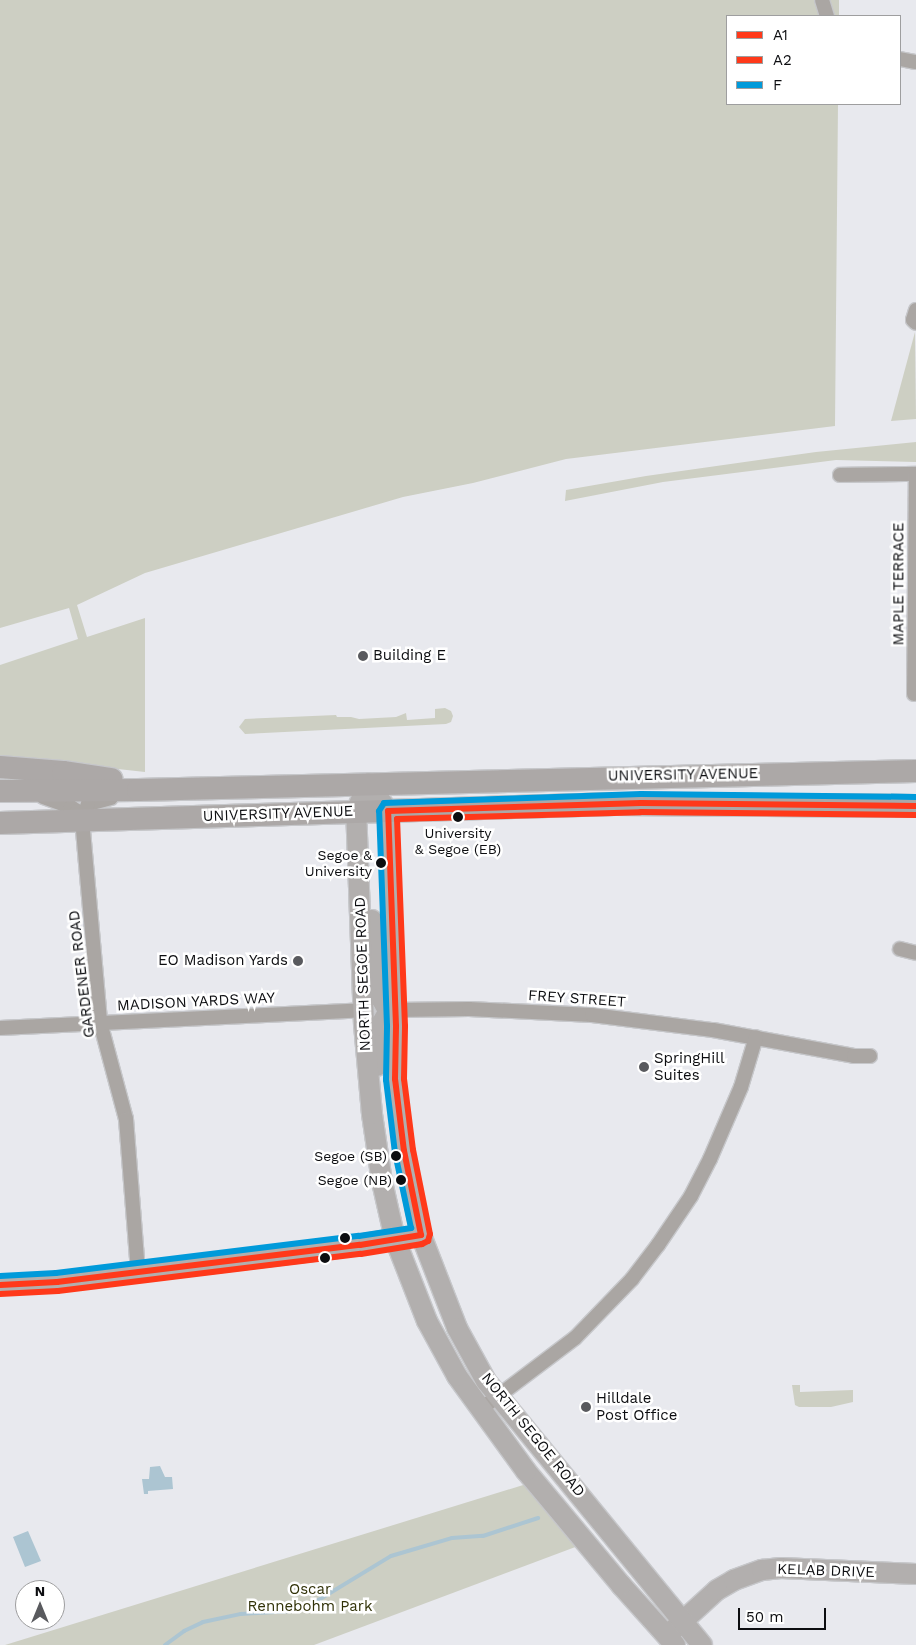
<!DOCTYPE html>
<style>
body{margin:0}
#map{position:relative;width:916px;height:1645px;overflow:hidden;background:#e8e9ee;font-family:"Work Sans",sans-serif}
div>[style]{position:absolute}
.green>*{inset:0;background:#cdcfc3}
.water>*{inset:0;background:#acc5d2}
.stream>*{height:4px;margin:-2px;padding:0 2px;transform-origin:2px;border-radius:2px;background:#acc5d2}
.roads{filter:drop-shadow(1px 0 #c6c7ca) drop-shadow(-1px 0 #c6c7ca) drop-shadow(0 1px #c6c7ca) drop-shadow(0 -1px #c6c7ca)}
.street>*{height:14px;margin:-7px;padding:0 7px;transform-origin:7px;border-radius:7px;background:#aaa6a3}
.secondary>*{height:20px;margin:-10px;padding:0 10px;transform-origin:10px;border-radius:10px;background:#b2afae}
.primary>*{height:22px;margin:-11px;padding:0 11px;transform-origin:11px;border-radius:11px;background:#aca8a7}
.bus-1>*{height:6px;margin:-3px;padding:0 3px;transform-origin:3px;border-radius:3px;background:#ff391a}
.bus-2>*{height:6px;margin:-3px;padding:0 3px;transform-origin:3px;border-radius:3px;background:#ff391a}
.bus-3>*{height:6px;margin:-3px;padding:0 3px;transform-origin:3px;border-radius:3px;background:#009ada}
.dots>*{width:14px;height:14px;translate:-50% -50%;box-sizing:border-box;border:2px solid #fff;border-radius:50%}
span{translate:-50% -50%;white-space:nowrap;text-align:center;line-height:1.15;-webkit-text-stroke:5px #fff;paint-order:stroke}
.bus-label{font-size:14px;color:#0c0d10}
.right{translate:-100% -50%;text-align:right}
.street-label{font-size:15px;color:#0c0d10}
.poi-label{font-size:15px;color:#0c0d10}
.left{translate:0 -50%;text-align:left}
.park-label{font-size:15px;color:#313208}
.legend{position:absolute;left:726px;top:15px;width:175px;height:90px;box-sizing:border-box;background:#fff;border:1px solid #9e9e9f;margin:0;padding:6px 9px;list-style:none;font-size:15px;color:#0c0d10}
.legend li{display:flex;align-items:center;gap:10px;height:25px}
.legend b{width:25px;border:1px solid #9e9e9f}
.north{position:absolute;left:15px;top:1580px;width:50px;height:50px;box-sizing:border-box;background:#fff;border:1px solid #9e9e9f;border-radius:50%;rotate:0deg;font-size:14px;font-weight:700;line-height:20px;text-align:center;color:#0c0d10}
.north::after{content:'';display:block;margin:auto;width:18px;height:22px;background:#595a5e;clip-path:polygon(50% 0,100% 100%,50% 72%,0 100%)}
.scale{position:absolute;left:738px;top:1608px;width:88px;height:22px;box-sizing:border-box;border:2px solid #0c0d10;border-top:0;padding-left:6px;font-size:15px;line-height:18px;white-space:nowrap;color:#0c0d10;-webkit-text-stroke:4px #fff;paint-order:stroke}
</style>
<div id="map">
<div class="green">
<div style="clip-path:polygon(0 0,839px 0,839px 16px,727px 16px,727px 104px,838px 104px,835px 426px,566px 459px,473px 483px,403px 497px,145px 573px,77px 605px,87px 637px,145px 618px,145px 772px,0 756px,0 665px,78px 639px,69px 608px,0 628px)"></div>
<div style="clip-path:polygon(915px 332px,916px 419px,891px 421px)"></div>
<div style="clip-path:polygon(916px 442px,916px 462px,836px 460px,663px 482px,565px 501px,566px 490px,646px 476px,816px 452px)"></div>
<div style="clip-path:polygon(445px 708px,451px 711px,453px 716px,451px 722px,446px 724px,245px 734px,239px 727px,245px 719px,336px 715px,337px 717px,351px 717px,359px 719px,396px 717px,406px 713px,407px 720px,435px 718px,435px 709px)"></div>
<div style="clip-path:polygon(792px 1385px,800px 1385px,800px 1392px,853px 1390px,853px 1402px,831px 1407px,799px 1407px,795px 1405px)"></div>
<div style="clip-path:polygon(536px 1481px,586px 1543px,314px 1645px,5px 1645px)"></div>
</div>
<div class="water">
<div style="clip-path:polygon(160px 1466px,165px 1477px,172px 1477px,173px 1489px,148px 1491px,148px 1494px,144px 1494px,142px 1479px,149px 1479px,150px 1467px)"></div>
<div style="clip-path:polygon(28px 1531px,41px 1561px,25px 1567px,13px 1537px)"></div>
</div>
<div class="stream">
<div style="left:165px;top:1645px;width:24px;rotate:-36deg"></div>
<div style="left:184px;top:1631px;width:21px;rotate:-25deg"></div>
<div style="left:203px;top:1622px;width:39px;rotate:-12deg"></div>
<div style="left:241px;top:1614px;width:51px;rotate:-3.4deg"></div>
<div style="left:292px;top:1611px;width:16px;rotate:-15deg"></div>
<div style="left:307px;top:1607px;width:98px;rotate:-31.3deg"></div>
<div style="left:391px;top:1556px;width:64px;rotate:-16.4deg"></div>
<div style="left:452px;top:1538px;width:31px;rotate:-4deg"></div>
<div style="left:483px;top:1536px;width:58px;rotate:-18.1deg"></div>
</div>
<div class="roads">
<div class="street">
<div style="left:822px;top:0;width:17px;rotate:73deg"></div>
<div style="left:900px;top:59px;width:16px;rotate:11deg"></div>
<div style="left:916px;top:310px;width:10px;rotate:107deg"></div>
<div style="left:913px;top:320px;width:4px;rotate:45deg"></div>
<div style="left:840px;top:475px;width:76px;rotate:-0.8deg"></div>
<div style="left:914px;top:694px;width:220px;rotate:-89.5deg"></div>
<div style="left:43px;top:797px;width:30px;rotate:20deg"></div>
<div style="left:71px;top:807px;width:7px;rotate:34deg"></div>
<div style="left:77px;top:811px;width:9px;rotate:58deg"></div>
<div style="left:111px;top:798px;width:24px;rotate:165deg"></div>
<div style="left:88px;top:804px;width:16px;rotate:112deg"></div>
<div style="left:82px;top:819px;width:204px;rotate:84.9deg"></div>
<div style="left:100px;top:1022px;width:100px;rotate:75deg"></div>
<div style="left:126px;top:1119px;width:153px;rotate:85.5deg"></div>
<div style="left:900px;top:949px;width:16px;rotate:14deg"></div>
<div style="left:395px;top:1010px;width:74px;rotate:-0.8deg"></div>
<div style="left:469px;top:1009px;width:123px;rotate:2.8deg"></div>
<div style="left:592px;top:1015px;width:122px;rotate:7.1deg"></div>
<div style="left:713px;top:1030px;width:143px;rotate:10.4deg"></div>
<div style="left:854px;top:1056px;width:16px"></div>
<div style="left:0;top:1028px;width:363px;rotate:-2.8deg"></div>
<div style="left:481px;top:1409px;width:118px;rotate:-37.1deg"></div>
<div style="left:575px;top:1338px;width:82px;rotate:-46deg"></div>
<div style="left:632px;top:1279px;width:43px;rotate:-52.6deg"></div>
<div style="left:658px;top:1245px;width:59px;rotate:-56deg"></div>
<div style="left:691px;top:1196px;width:42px;rotate:-62.8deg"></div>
<div style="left:710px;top:1159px;width:78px;rotate:-66.7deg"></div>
<div style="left:741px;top:1087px;width:52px;rotate:-73.3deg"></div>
</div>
<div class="secondary">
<div style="left:372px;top:920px;width:79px;rotate:83.4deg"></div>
<div style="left:381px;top:998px;width:10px;rotate:61deg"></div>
<div style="left:377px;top:1066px;width:40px;rotate:-85.7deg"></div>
<div style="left:380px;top:1026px;width:14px;rotate:-60deg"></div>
<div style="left:387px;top:1014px;width:9px;rotate:-27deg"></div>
<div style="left:0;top:1285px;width:57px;rotate:-3deg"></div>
<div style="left:57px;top:1282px;width:283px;rotate:-6.9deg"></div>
<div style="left:338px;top:1248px;width:70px;rotate:-9.1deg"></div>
<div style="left:672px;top:1631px;width:61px;rotate:-42.3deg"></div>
<div style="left:717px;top:1590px;width:20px;rotate:-30deg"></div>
<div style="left:734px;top:1580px;width:30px;rotate:-20deg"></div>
<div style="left:762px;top:1570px;width:19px;rotate:-6deg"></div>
<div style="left:781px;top:1568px;width:135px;rotate:2.5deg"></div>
<div style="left:675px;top:1645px;width:81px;rotate:-132deg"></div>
<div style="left:621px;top:1585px;width:148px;rotate:-129.8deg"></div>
<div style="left:526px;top:1471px;width:117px;rotate:-126deg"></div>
<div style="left:457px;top:1376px;width:63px;rotate:-118.6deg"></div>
<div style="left:427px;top:1321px;width:88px;rotate:-111.3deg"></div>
<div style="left:395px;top:1239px;width:58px;rotate:-102.8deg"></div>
<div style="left:382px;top:1182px;width:69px;rotate:-98.4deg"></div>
<div style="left:372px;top:1114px;width:89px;rotate:-95.1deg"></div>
<div style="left:364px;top:1025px;width:214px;rotate:-92.1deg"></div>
<div style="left:356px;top:811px;width:30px;rotate:-66deg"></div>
<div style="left:368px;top:784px;width:34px;rotate:53deg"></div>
<div style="left:388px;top:811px;width:215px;rotate:87.9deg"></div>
<div style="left:396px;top:1026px;width:53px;rotate:91.1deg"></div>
<div style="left:395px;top:1079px;width:73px;rotate:82.9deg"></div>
<div style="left:404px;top:1151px;width:86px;rotate:78.6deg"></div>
<div style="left:421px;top:1235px;width:100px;rotate:68.8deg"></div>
<div style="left:457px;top:1328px;width:60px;rotate:61.3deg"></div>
<div style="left:486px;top:1381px;width:341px;rotate:50.7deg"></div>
</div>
<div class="primary">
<div style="left:0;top:767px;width:63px;rotate:4.5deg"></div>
<div style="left:63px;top:772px;width:49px;rotate:8.3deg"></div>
<div style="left:0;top:791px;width:138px;rotate:-0.4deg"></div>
<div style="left:138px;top:790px;width:778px;rotate:-1.4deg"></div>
<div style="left:0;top:823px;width:615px;rotate:-1.77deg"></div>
<div style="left:615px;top:804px;width:301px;rotate:0.4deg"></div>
</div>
</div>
<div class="bus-1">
<div style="left:0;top:1285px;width:57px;rotate:-3deg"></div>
<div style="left:57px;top:1282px;width:305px;rotate:-7deg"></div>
<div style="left:360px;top:1245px;width:62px;rotate:-9.3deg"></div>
<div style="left:421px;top:1235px;width:86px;rotate:-101.4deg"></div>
<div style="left:404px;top:1151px;width:73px;rotate:-97.1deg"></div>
<div style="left:395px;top:1079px;width:53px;rotate:-88.9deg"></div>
<div style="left:396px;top:1026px;width:215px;rotate:-92.1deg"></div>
<div style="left:388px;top:811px;width:253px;rotate:-1.8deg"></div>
<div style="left:641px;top:803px;width:275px;rotate:0.6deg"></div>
</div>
<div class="bus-2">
<div style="left:0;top:1294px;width:58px;rotate:-3deg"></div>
<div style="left:58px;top:1291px;width:305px;rotate:-7deg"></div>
<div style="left:361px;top:1254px;width:62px;rotate:-9.3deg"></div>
<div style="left:422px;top:1244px;width:7px;rotate:-27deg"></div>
<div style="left:428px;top:1241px;width:7px;rotate:-74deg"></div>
<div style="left:430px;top:1234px;width:86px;rotate:-101.4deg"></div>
<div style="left:413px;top:1150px;width:72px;rotate:-97.2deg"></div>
<div style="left:404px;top:1079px;width:53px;rotate:-88.9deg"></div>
<div style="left:405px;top:1026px;width:207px;rotate:-92.2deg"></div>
<div style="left:397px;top:819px;width:244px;rotate:-1.6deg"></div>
<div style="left:641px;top:812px;width:275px;rotate:0.6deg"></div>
</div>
<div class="bus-3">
<div style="left:0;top:1276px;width:56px;rotate:-3.1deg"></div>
<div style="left:56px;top:1273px;width:305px;rotate:-7deg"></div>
<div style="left:359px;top:1236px;width:53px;rotate:-8.7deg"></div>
<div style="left:411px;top:1228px;width:77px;rotate:-102deg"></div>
<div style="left:395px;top:1153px;width:74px;rotate:-97deg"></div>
<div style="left:386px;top:1080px;width:54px;rotate:-88.9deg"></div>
<div style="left:387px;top:1026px;width:215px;rotate:-92.1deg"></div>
<div style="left:379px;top:811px;width:9px;rotate:-58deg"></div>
<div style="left:384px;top:803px;width:257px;rotate:-2deg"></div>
<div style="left:641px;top:794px;width:275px;rotate:0.6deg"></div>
</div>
<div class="dots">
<div style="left:363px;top:656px;background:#595a5e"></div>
<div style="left:458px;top:817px;background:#0c0d10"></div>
<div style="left:381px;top:863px;background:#0c0d10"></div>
<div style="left:298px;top:961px;background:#595a5e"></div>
<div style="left:644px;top:1067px;background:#595a5e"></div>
<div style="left:396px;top:1156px;background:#0c0d10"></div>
<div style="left:401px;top:1180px;background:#0c0d10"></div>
<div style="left:345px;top:1238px;background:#0c0d10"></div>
<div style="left:325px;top:1258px;background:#0c0d10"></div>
<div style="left:586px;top:1407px;background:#595a5e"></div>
</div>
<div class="bus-label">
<span style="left:458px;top:841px">University<br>&amp; Segoe (EB)</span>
<span class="right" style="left:372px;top:863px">Segoe &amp;<br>University</span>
<span class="right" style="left:387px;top:1156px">Segoe (SB)</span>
<span class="right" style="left:392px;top:1180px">Segoe (NB)</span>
</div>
<div class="street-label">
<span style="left:899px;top:584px;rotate:-90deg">MAPLE TERRACE</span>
<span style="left:683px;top:775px;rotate:-1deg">UNIVERSITY AVENUE</span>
<span style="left:278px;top:814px;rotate:-2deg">UNIVERSITY AVENUE</span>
<span style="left:82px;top:974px;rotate:-97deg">GARDENER ROAD</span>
<span style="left:363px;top:974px;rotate:-92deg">NORTH SEGOE ROAD</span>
<span style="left:577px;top:999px;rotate:4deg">FREY STREET</span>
<span style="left:196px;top:1002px;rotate:-3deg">MADISON YARDS WAY</span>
<span style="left:533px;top:1435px;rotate:51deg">NORTH SEGOE ROAD</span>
<span style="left:826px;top:1571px;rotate:2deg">KELAB DRIVE</span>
</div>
<div class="poi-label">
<span class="left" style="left:373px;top:656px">Building E</span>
<span class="right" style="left:288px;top:961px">EO Madison Yards</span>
<span class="left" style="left:654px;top:1067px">SpringHill<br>Suites</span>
<span class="left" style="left:596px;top:1407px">Hilldale<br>Post Office</span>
</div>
<div class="park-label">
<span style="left:310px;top:1598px">Oscar<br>Rennebohm Park</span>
</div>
<ul class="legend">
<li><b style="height:6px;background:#ff391a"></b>A1</li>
<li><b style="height:6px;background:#ff391a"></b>A2</li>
<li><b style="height:6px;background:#009ada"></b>F</li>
</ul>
<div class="north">N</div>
<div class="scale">50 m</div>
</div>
